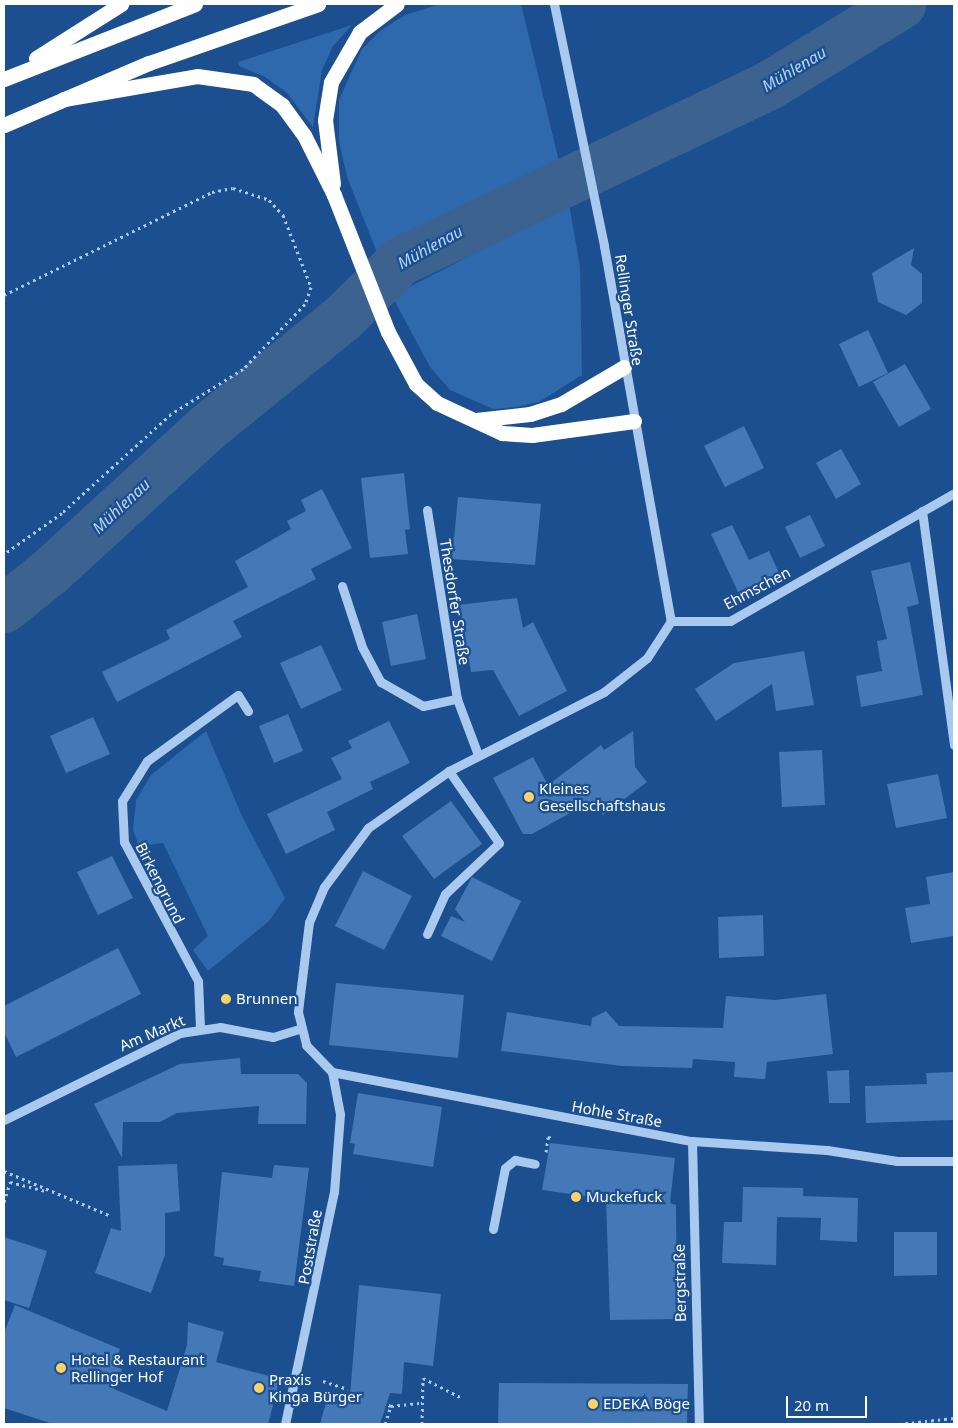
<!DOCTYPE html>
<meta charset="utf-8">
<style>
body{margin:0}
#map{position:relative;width:958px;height:1428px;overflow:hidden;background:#1b4f8f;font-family:"Noto Sans",sans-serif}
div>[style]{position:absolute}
.green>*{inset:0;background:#2e69ad}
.river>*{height:49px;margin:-24.5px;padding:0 24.5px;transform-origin:24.5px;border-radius:24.5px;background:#3c6290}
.building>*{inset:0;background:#4478b7}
.path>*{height:3px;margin-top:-1.5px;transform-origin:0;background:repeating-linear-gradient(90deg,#a9c9ee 0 2.5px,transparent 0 6.5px)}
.minor>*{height:9px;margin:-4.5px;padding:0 4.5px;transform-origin:4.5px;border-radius:4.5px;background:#a9c9ee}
.highway>*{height:15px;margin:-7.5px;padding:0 7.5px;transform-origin:7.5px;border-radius:7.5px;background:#fff}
.dots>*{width:14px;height:14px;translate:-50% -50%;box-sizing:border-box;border:2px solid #1b4f8f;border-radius:50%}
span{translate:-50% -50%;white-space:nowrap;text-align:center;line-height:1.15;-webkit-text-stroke:4.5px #1b4f8f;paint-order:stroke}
.street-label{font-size:15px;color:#fff}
.poi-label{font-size:15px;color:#fff}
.left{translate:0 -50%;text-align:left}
.water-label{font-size:16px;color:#b5d3f5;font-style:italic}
.frame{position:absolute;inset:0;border:5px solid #fff;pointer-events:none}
.scale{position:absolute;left:786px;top:1396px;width:81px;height:22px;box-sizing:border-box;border:2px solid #fff;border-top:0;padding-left:6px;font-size:15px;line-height:18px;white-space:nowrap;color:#fff;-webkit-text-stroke:4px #1b4f8f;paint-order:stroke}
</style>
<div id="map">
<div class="green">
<div style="clip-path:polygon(440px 4px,521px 4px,562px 174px,378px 255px,347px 177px,339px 141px,339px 100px,362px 49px,380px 31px,405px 15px)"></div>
<div style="clip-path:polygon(352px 25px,333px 46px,322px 70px,313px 127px,286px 92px,265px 77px,239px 66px,238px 62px)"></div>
<div style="clip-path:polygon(569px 204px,580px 267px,582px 375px,539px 402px,516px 407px,493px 409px,450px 390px,430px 367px,392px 296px)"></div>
<div style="clip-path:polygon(206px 731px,241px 814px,285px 898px,269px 921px,208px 971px,193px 950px,208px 936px,163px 843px,139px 846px,133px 830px,136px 800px,151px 775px)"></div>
</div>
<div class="river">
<div style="left:4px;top:608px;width:59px;rotate:-38.8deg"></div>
<div style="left:50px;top:571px;width:212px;rotate:-42.5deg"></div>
<div style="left:206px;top:428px;width:175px;rotate:-39deg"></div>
<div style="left:342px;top:318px;width:81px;rotate:-44.5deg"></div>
<div style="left:400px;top:261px;width:409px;rotate:-25.5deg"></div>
<div style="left:769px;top:85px;width:155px;rotate:-31.5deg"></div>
</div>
<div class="building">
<div style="clip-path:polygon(914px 248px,911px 265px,922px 274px,922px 303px,906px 315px,878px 302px,872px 273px)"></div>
<div style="clip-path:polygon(868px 330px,888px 373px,859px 387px,839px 344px)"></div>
<div style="clip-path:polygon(905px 364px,931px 409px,899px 427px,873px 382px)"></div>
<div style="clip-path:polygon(744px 426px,764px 468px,725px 487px,704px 446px)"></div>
<div style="clip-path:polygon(841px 449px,861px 484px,836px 499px,816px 463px)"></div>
<div style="clip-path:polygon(404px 473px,410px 529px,405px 530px,408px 554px,370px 558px,361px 478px)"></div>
<div style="clip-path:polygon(322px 489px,352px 548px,311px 569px,316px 579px,233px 621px,242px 637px,117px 702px,102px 672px,170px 639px,166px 630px,248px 587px,235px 561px,291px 529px,287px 521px,306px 511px,301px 500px)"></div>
<div style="clip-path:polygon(458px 497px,541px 504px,535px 565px,452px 559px)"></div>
<div style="clip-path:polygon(810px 515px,825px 546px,800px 558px,785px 527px)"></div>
<div style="clip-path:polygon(732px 525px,749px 560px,769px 551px,779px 573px,738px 592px,711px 534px)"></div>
<div style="clip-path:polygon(910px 562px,919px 604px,907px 607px,923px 695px,861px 707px,856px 676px,882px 671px,877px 641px,887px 639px,871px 571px)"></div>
<div style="clip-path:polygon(517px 598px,523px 628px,533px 622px,567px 691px,519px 716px,493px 670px,471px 672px,459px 605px)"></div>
<div style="clip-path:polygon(417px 614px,426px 659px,391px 666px,382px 622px)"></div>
<div style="clip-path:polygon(321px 645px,342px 690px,301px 709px,280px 663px)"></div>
<div style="clip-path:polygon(804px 651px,814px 705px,776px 711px,772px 684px,716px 721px,695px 689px,734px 663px)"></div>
<div style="clip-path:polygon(288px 714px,303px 751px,274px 763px,259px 726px)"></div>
<div style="clip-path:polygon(93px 717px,110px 754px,66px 773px,50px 736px)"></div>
<div style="clip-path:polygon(389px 721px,410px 763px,370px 782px,373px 789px,327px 812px,335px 830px,286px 854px,267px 814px,342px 779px,331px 758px,352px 748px,348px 741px)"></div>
<div style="clip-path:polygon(633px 731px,635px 767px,647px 782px,603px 815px,592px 801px,532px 834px,523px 834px,493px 778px,533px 757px,548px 785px,601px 745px,604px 750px)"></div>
<div style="clip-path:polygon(822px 750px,825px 805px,782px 807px,779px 752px)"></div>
<div style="clip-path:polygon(938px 774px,947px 818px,896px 828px,887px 784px)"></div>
<div style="clip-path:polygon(451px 801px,482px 844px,434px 879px,402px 836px)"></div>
<div style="clip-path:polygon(112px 856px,133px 898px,98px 915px,77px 872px)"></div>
<div style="clip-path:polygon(363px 871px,412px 896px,384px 950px,335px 926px)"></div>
<div style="clip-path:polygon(954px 872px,954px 936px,911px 943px,905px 908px,930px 904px,926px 877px)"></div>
<div style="clip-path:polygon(472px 877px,521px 901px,492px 961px,441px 936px,451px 916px,465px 922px,455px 909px)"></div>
<div style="clip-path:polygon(763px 915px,764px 956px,719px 958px,718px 917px)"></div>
<div style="clip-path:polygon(118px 948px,141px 994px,16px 1057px,4px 1032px,4px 1006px)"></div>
<div style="clip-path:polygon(336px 983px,464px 995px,458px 1058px,329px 1045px)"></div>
<div style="clip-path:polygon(826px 994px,833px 1054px,767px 1062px,765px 1079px,734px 1077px,735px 1062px,693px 1059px,692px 1068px,622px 1066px,501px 1051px,507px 1012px,591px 1026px,592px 1018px,606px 1011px,619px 1026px,723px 1028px,726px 996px,775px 1000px)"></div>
<div style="clip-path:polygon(240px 1058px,241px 1074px,298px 1074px,307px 1083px,306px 1124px,258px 1124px,259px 1106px,177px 1113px,160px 1122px,123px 1122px,122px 1158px,94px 1104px,180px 1064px)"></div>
<div style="clip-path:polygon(849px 1070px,850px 1103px,829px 1103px,827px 1071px)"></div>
<div style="clip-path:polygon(954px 1072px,954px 1120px,866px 1123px,865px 1086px,927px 1084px,926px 1073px)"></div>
<div style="clip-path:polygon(358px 1093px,442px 1107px,433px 1167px,353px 1154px,355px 1144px,350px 1143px)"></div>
<div style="clip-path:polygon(550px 1143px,675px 1158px,670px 1203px,676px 1205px,677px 1319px,610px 1320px,606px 1199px,542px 1190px)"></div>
<div style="clip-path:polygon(177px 1164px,180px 1211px,165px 1213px,165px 1255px,151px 1293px,95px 1273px,111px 1228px,121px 1231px,118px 1166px)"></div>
<div style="clip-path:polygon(274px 1165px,309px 1168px,294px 1286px,259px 1281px,261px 1271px,223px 1265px,224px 1258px,214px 1256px,222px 1172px,272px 1178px)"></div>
<div style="clip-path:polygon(743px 1187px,803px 1188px,803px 1196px,858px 1198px,857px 1242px,820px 1240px,821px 1218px,777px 1217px,776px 1265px,722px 1263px,724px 1222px,742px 1222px)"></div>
<div style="clip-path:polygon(894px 1232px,937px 1232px,937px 1275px,894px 1276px)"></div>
<div style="clip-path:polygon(4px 1237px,47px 1251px,29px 1308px,4px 1300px)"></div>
<div style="clip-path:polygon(359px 1285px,441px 1294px,433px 1366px,404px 1362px,402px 1394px,390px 1393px,380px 1424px,320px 1424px,329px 1392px,350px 1396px)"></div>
<div style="clip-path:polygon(15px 1305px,120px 1349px,114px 1366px,122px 1369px,114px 1389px,167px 1411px,187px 1345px,188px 1322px,224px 1332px,216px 1362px,280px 1379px,268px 1424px,53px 1424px,4px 1408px,4px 1333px)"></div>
<div style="clip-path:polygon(499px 1383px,688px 1384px,687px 1424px,498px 1424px)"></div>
</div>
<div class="path">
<div style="left:4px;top:295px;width:232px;rotate:-26.3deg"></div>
<div style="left:212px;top:192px;width:21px;rotate:-11deg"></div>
<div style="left:233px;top:188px;width:38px;rotate:18deg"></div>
<div style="left:269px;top:200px;width:21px;rotate:47deg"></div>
<div style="left:283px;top:215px;width:77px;rotate:68.7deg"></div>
<div style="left:311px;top:287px;width:18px;rotate:109deg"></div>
<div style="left:305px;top:304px;width:90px;rotate:133.6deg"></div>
<div style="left:243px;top:369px;width:85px;rotate:148deg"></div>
<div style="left:171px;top:414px;width:147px;rotate:137.8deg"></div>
<div style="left:62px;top:513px;width:71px;rotate:144.7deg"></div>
<div style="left:546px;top:1152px;width:15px;rotate:-82deg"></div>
<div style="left:548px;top:1137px;width:5px;rotate:11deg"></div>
<div style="left:4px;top:1171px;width:116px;rotate:22.8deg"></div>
<div style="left:4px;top:1202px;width:21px;rotate:-73deg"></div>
<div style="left:10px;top:1182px;width:36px;rotate:14deg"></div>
<div style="left:323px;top:1381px;width:26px;rotate:18deg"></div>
<div style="left:391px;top:1406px;width:31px;rotate:-6deg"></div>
<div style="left:385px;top:1424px;width:19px;rotate:-72deg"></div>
<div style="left:391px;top:1406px;width:5px;rotate:-158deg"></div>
<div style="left:422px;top:1424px;width:46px;rotate:-88.8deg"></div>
<div style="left:423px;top:1378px;width:42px;rotate:27.2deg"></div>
<div style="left:899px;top:1424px;width:55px;rotate:-6.2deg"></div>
</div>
<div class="minor">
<div style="left:554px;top:4px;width:247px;rotate:78.3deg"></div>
<div style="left:604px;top:246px;width:381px;rotate:79.9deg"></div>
<div style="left:427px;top:510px;width:191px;rotate:81deg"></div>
<div style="left:457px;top:699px;width:60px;rotate:69.4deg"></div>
<div style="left:922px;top:511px;width:236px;rotate:82.2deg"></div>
<div style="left:342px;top:586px;width:64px;rotate:71.8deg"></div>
<div style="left:362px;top:647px;width:40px;rotate:62deg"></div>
<div style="left:381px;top:682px;width:48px;rotate:29.7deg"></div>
<div style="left:423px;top:706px;width:35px;rotate:-12deg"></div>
<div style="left:671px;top:621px;width:44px;rotate:123deg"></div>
<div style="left:647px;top:658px;width:55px;rotate:141.7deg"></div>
<div style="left:604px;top:692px;width:174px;rotate:153deg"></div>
<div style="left:449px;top:771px;width:99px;rotate:144.9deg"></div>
<div style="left:368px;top:828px;width:74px;rotate:126.7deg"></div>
<div style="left:324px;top:887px;width:38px;rotate:113deg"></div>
<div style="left:309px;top:922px;width:91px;rotate:97deg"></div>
<div style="left:298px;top:1012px;width:34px;rotate:76deg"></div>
<div style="left:306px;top:1045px;width:37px;rotate:46deg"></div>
<div style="left:332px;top:1072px;width:367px;rotate:10.9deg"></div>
<div style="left:692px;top:1141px;width:135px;rotate:3.8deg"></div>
<div style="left:827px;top:1150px;width:71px;rotate:8.9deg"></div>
<div style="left:897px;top:1161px;width:57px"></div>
<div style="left:671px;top:621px;width:59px"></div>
<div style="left:730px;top:621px;width:258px;rotate:-29.7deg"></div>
<div style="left:427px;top:934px;width:44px;rotate:-65.8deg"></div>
<div style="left:445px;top:894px;width:74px;rotate:-43.4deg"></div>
<div style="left:499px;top:843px;width:88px;rotate:-124.8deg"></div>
<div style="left:200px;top:1028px;width:47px;rotate:-92.4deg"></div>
<div style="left:198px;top:981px;width:157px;rotate:-118deg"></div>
<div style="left:124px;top:842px;width:41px;rotate:-92.8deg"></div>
<div style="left:122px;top:801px;width:47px;rotate:-58deg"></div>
<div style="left:147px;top:761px;width:112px;rotate:-36deg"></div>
<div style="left:238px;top:695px;width:19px;rotate:58deg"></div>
<div style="left:4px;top:1120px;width:196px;rotate:-26.3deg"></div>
<div style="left:180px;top:1033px;width:40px;rotate:-8.5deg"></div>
<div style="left:220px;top:1027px;width:54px;rotate:10.7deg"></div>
<div style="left:273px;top:1037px;width:28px;rotate:-17deg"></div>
<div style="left:692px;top:1141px;width:283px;rotate:88.6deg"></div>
<div style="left:493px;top:1229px;width:62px;rotate:-78.9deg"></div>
<div style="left:505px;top:1168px;width:13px;rotate:-39deg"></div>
<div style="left:515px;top:1160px;width:20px;rotate:11deg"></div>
<div style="left:285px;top:1424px;width:237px;rotate:-78.1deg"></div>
<div style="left:334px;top:1192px;width:78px;rotate:-85.6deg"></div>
<div style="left:340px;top:1114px;width:43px;rotate:-100.8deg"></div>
</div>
<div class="highway">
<div style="left:36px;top:58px;width:101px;rotate:-32.4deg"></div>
<div style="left:4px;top:79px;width:205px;rotate:-21.4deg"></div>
<div style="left:64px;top:99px;width:135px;rotate:-9.8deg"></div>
<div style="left:197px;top:76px;width:57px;rotate:8.1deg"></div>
<div style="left:253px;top:84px;width:36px;rotate:36deg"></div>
<div style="left:282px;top:105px;width:37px;rotate:54deg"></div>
<div style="left:304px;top:135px;width:67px;rotate:63.4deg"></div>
<div style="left:334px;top:195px;width:147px;rotate:68.5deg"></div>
<div style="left:388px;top:332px;width:59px;rotate:61.7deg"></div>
<div style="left:416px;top:384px;width:28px;rotate:42deg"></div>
<div style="left:437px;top:403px;width:72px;rotate:24.8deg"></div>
<div style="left:502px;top:433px;width:30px;rotate:4deg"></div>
<div style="left:532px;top:435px;width:103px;rotate:-7.8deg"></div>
<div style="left:4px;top:125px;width:158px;rotate:-23.2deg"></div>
<div style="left:149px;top:63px;width:179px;rotate:-19.2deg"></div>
<div style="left:333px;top:184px;width:64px;rotate:-97.1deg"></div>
<div style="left:325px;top:120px;width:38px;rotate:-81deg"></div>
<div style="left:331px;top:82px;width:58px;rotate:-59.9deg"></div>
<div style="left:360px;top:32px;width:46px;rotate:-37.1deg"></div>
<div style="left:476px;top:420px;width:54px;rotate:-6.3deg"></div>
<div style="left:530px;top:414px;width:33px;rotate:-18deg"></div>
<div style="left:561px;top:404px;width:73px;rotate:-30.4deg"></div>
</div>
<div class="dots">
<div style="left:529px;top:797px;background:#ffd166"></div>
<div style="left:226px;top:999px;background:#ffd166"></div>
<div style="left:576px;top:1197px;background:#ffd166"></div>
<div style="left:61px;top:1368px;background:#ffd166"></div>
<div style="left:259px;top:1388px;background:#ffd166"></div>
<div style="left:593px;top:1404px;background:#ffd166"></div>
</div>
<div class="street-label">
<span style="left:629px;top:310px;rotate:81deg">Rellinger Straße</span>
<span style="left:757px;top:588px;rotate:-28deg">Ehmschen</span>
<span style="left:455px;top:602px;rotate:81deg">Thesdorfer Straße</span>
<span style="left:160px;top:883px;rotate:63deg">Birkengrund</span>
<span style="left:152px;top:1033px;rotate:-23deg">Am Markt</span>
<span style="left:617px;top:1114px;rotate:10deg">Hohle Straße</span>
<span style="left:310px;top:1247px;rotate:-80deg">Poststraße</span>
<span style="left:680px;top:1283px;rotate:-91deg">Bergstraße</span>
</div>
<div class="poi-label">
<span class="left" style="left:539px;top:797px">Kleines<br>Gesellschaftshaus</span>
<span class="left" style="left:236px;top:999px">Brunnen</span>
<span class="left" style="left:586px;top:1197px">Muckefuck</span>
<span class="left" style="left:71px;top:1368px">Hotel &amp; Restaurant<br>Rellinger Hof</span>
<span class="left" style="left:269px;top:1388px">Praxis<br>Kinga Bürger</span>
<span class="left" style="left:603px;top:1404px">EDEKA Böge</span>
</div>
<div class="water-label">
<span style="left:794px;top:69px;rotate:-31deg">Mühlenau</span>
<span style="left:430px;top:247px;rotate:-29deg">Mühlenau</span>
<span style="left:121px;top:506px;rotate:-43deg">Mühlenau</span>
</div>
<div class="frame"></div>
<div class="scale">20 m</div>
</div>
